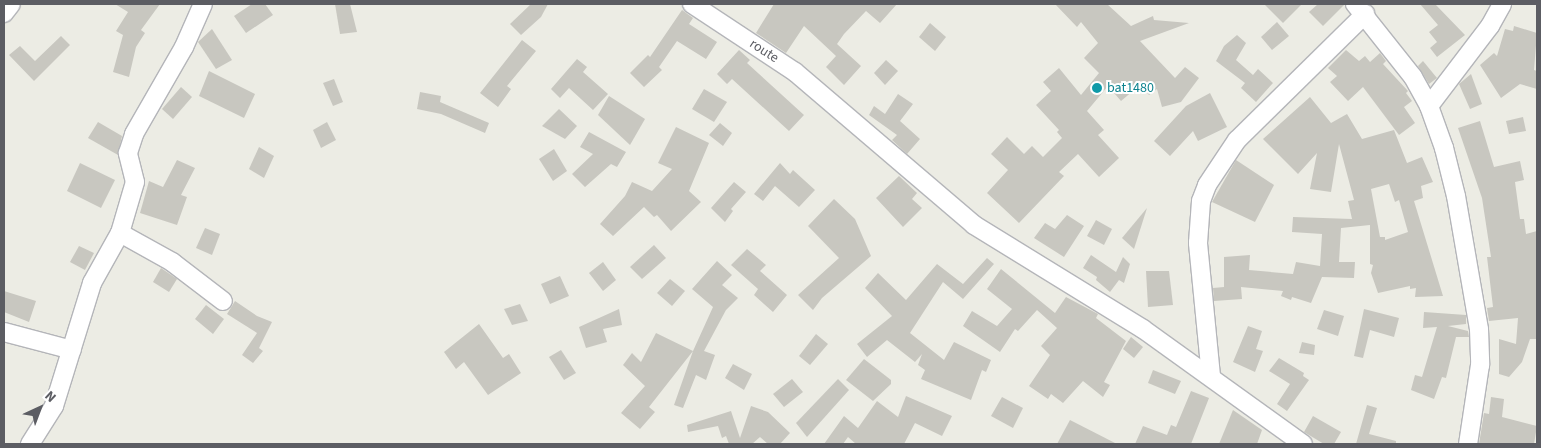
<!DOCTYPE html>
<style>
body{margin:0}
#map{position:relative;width:1541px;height:448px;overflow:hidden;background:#ecece4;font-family:"Source Sans 3",sans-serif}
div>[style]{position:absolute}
.building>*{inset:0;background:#c8c7c0}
.roads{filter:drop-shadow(1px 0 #b4b5b9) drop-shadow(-1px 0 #b4b5b9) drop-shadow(0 1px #b4b5b9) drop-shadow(0 -1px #b4b5b9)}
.minor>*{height:18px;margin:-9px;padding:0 9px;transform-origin:9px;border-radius:9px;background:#fff}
.dots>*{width:14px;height:14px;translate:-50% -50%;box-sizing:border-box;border:2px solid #fff;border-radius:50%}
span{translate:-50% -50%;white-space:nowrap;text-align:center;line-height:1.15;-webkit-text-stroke:4px #fff;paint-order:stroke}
.street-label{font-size:14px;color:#5c5d63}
.culture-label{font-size:14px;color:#0d838f}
.left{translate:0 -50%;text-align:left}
.frame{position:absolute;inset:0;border:5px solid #5c5d63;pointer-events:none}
.north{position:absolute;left:15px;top:383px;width:50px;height:50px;-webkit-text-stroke:4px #fff;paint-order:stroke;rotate:43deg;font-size:14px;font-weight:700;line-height:20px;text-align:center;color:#5c5d63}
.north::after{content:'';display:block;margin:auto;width:18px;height:22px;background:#5c5d63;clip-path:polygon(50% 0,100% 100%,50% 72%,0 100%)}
</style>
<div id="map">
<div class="building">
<div style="clip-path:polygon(115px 4px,160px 4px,141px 30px,145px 33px,136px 47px,129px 77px,113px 72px,123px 35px,116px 31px,128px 12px)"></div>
<div style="clip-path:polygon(252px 4px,265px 4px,273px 15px,246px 33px,234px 16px)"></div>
<div style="clip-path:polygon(335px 4px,350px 4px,357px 32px,340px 34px)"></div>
<div style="clip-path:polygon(531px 4px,548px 4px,541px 17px,521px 35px,510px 24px)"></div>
<div style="clip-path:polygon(774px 4px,897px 4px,880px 23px,866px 11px,844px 34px,837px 44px,861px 66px,844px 85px,826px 67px,836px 56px,804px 26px,786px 53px,756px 33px)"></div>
<div style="clip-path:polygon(1055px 4px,1107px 4px,1131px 26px,1153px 16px,1154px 20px,1189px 23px,1140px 41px,1175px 78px,1185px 67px,1199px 78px,1181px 102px,1162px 107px,1157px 89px,1149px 95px,1140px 85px,1121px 101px,1108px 86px,1087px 111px,1104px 130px,1098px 135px,1119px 158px,1099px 177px,1078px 154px,1059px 172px,1064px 176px,1019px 223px,987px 193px,1008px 170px,991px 154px,1007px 137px,1024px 154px,1032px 146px,1043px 157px,1062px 138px,1057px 132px,1059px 130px,1036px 105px,1051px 91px,1043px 82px,1059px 68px,1081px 95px,1099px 73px,1084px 58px,1098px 43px,1081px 22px,1077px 27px)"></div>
<div style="clip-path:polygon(1264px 4px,1302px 4px,1283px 23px)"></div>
<div style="clip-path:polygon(1318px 4px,1345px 4px,1323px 26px,1309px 12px)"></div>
<div style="clip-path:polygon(1420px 4px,1435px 4px,1465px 35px,1437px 57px,1430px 48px,1437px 42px,1429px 32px,1438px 25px)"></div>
<div style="clip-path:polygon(682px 10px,693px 18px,689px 24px,717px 42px,706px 59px,677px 41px,659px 67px,662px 70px,644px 87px,630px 73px,648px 55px,650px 57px)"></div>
<div style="clip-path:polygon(1277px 22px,1289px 36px,1272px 50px,1261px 37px)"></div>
<div style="clip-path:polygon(930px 23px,946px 37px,935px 51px,919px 37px)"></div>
<div style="clip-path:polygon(1514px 26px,1537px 33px,1534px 70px,1537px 71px,1537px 89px,1520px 84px,1501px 98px,1480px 65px,1494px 53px,1497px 56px,1505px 29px,1513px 31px)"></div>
<div style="clip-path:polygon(212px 29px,232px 60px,216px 69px,198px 42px)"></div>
<div style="clip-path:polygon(1237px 35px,1246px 43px,1236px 60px,1253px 75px,1258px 69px,1273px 83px,1256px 102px,1241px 88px,1245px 83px,1216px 61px,1224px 46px)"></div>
<div style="clip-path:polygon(61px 36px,70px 45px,34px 81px,9px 55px,20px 46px,35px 61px)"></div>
<div style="clip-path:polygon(522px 40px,536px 51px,507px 86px,511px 89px,498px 107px,480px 93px)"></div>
<div style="clip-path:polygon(739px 50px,750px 60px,747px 63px,804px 115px,789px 131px,732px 79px,727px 84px,717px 74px)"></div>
<div style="clip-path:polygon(1346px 50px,1359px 61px,1365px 56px,1370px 62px,1380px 53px,1386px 61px,1383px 64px,1408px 91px,1406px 93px,1412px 101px,1404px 107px,1415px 123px,1399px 135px,1363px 87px,1348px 101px,1330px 82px,1337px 76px,1328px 68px)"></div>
<div style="clip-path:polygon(577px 59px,587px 67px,583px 72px,608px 94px,593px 110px,569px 88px,560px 98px,551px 89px)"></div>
<div style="clip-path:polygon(886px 60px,898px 71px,885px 85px,874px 73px)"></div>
<div style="clip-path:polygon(1423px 61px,1437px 78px,1429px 84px,1418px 66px)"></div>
<div style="clip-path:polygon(209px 71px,255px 94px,244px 118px,199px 96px)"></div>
<div style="clip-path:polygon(1471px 74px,1482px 104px,1470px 109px,1459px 84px)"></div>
<div style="clip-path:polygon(334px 79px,343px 102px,333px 106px,323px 83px)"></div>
<div style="clip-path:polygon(181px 87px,192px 97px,173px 119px,162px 109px)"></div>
<div style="clip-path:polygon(704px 89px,727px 102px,714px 122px,692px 109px)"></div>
<div style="clip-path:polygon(420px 92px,441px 96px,440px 102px,489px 123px,485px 133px,441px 114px,417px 109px)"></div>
<div style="clip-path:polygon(1210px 93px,1227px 127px,1198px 141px,1193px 131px,1170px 156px,1154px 141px,1186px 106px)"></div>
<div style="clip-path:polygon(898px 94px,913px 104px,900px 121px,920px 139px,907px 154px,892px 140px,897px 135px,869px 115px,874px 106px,885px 114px)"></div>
<div style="clip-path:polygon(609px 96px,645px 119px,630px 145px,598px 115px)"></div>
<div style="clip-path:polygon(evenodd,1310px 97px,1331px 123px,1347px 114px,1362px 139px,1394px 130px,1407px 163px,1422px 157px,1433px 182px,1421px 186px,1423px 198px,1414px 201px,1443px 296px,1415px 297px,1416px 288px,1410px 289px,1410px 286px,1378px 293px,1371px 273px,1373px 265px,1370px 264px,1370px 225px,1341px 228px,1339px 262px,1355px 262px,1354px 278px,1322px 277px,1311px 303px,1292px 297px,1291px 300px,1281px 296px,1283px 291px,1241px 287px,1242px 299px,1214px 301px,1213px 288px,1224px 287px,1224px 257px,1250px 255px,1249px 270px,1293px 274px,1296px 262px,1320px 266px,1322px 234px,1292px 232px,1293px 217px,1352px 219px,1348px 201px,1354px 200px,1339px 144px,1331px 192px,1310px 189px,1317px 153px,1298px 174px,1263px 139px,1310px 97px,1389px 184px,1395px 202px,1399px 200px,1408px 232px,1385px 240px,1385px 237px,1380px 237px,1371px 189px,1389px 184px)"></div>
<div style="clip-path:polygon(559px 109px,577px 126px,565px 139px,542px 126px)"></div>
<div style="clip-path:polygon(1523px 117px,1526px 131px,1509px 134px,1506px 121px)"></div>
<div style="clip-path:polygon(1480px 121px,1494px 167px,1520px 161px,1524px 180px,1515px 182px,1520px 219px,1524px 219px,1526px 234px,1537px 231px,1537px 339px,1530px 339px,1522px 362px,1509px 377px,1499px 374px,1499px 339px,1516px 344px,1518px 318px,1489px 321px,1487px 308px,1493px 307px,1487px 257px,1491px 257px,1482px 198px,1458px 128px)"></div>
<div style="clip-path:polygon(98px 122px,122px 136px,118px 155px,88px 138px)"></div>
<div style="clip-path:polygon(327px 122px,336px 140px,321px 148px,313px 130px)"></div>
<div style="clip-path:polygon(720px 123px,732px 133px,723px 146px,709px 135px)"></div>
<div style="clip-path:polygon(676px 127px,709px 143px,689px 191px,701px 202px,671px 231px,657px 215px,654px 217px,644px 207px,613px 236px,600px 224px,625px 196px,632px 182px,652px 191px,672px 169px,658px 163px)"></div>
<div style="clip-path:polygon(589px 132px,626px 152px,617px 167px,611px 164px,585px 187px,572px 174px,593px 154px,580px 147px)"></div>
<div style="clip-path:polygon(259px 147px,274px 156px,264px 178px,249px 169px)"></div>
<div style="clip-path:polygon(554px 149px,567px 171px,553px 181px,539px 159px)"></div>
<div style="clip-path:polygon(177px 160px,195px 168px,181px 195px,187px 197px,177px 225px,140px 213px,149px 181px,163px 187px)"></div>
<div style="clip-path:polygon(1236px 160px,1274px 185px,1255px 222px,1212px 202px)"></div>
<div style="clip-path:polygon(80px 163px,115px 180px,101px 208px,67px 191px)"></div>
<div style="clip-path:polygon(780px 163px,790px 174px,793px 170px,815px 190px,799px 207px,775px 186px,763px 201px,754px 194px)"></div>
<div style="clip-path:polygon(899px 176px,917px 193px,912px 199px,922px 208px,903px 227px,876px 198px)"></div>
<div style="clip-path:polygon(734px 182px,746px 192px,731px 209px,733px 211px,725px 222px,711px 208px)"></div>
<div style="clip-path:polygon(834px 199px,855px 219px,871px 256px,822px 298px,813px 310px,798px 295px,839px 258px,808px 226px)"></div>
<div style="clip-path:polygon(1147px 208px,1134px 249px,1122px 238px)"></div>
<div style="clip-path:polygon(1067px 215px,1084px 226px,1064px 257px,1034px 238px,1045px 223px,1055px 229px)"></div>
<div style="clip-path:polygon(1096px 220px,1112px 229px,1104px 245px,1087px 236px)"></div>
<div style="clip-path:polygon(205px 228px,220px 234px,212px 255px,196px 248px)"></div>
<div style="clip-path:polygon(654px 245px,666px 258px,642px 279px,630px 267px)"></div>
<div style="clip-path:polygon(79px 246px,94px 253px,85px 270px,70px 262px)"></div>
<div style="clip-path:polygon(747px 249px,766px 265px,760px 271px,787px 295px,773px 312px,754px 295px,758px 289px,731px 265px)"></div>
<div style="clip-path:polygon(1091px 255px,1116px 272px,1123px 257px,1130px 264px,1124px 283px,1119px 280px,1110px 292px,1096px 280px,1097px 277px,1083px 268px)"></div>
<div style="clip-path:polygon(987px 258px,994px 264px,963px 299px,943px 282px,910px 333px,944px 360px,954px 342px,991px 360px,986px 372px,982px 370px,971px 400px,921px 379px,925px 370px,918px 365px,922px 354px,915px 362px,887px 340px,867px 357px,857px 344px,892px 316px,865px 288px,878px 273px,906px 300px,937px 264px,963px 284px)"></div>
<div style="clip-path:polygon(717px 261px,732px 275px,722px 285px,738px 298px,726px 310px,704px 351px,715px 355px,706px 380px,696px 375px,683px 408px,674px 405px,693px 351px,649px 407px,655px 412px,640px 429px,621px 413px,645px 386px,623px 365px,632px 353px,641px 362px,656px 333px,693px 351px,713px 307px,692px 289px)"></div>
<div style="clip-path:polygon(603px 262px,616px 280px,603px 291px,589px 273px)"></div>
<div style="clip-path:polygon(161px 268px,177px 279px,169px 292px,153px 282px)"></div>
<div style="clip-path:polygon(1001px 269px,1055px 313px,1066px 297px,1098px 314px,1096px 318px,1126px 341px,1104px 382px,1110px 385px,1103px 397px,1083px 381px,1063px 403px,1051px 394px,1048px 399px,1029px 386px,1050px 355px,1041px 346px,1057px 328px,1037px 310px,1018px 331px,1015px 329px,1000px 352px,963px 326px,972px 311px,997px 326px,1012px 309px,987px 289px)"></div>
<div style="clip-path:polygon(1146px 271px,1169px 271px,1173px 305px,1148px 307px)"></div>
<div style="clip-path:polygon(560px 276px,569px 296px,550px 304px,541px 284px)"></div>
<div style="clip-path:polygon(670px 279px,685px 291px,672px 306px,657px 293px)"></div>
<div style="clip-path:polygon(4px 291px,36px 301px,29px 322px,4px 312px)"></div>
<div style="clip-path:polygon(235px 301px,257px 316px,272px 322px,259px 348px,263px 351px,253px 363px,242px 355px,257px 333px,227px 314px)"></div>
<div style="clip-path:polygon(520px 304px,528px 321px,512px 325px,504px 309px)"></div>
<div style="clip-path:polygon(206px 305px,224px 319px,213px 334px,195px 319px)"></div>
<div style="clip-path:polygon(619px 309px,622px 325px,603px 329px,607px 342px,586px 348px,579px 327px)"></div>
<div style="clip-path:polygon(1364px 309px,1399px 318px,1394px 337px,1370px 330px,1363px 358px,1354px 356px)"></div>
<div style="clip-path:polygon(1324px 310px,1344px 316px,1338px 336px,1317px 329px)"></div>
<div style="clip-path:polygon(1424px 312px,1466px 315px,1466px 324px,1448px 326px,1468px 331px,1469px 337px,1456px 337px,1446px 378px,1442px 377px,1434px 399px,1411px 390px,1415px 375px,1422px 377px,1437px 327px,1423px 328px)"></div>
<div style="clip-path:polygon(479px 324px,503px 358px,509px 354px,521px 373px,488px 395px,464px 362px,456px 369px,444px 352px)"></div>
<div style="clip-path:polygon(1248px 326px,1262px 331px,1256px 349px,1263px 351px,1255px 372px,1233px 362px)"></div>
<div style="clip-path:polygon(816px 334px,828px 344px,810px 365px,799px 356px)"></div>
<div style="clip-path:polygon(1131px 337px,1143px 347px,1134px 358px,1123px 349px)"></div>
<div style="clip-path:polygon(1302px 342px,1315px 345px,1314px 355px,1299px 353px)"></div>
<div style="clip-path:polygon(561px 350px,576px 373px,564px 380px,549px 357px)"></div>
<div style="clip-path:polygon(1279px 358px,1304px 373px,1303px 376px,1309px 380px,1287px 411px,1277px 404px,1290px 384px,1269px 371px)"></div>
<div style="clip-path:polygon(864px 359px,891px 380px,891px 384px,873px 401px,846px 380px)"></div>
<div style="clip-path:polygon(733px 364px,752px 374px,744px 390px,725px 378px)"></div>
<div style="clip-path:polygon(1153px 370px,1181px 381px,1175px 394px,1148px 383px)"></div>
<div style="clip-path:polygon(792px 379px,803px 392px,784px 407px,773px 394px)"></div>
<div style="clip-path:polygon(838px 379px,849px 390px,807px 437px,796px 423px)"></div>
<div style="clip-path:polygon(1191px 391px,1209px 398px,1191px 444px,1135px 444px,1143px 426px,1167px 435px,1171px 425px,1176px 427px)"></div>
<div style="clip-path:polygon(906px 396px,952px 416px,942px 436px,915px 423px,904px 444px,856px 444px,848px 437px,843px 444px,824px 444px,844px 416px,858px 428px,877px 401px,898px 417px)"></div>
<div style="clip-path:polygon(1002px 397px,1023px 408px,1013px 428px,991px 416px)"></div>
<div style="clip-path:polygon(1491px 397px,1504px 399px,1502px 417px,1537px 426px,1534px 444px,1479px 444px,1484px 413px,1489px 414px)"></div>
<div style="clip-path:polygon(1367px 405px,1377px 408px,1369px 434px,1396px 441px,1396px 444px,1356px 444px)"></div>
<div style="clip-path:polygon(751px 406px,768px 412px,790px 433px,780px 444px,768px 444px,760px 437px,752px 444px,729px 444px,726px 436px,722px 438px,718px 426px,688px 432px,687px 425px,731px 411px,740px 438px)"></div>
<div style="clip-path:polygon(1233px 410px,1262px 430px,1257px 444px,1219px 444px)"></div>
<div style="clip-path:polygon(1313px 416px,1341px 432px,1334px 444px,1324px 444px,1304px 432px)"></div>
<div style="clip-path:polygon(1070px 420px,1117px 444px,1057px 444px)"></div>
</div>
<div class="roads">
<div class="minor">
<div style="left:692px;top:4px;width:123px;rotate:33.4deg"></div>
<div style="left:795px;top:72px;width:235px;rotate:40.5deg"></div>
<div style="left:974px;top:225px;width:198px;rotate:31.6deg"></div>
<div style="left:1143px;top:329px;width:197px;rotate:35.7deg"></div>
<div style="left:1355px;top:4px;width:93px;rotate:51.5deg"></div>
<div style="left:1413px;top:77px;width:33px;rotate:61deg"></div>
<div style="left:1429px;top:106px;width:45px;rotate:70.3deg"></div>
<div style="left:1444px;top:148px;width:49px;rotate:76deg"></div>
<div style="left:1456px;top:196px;width:135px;rotate:80.2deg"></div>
<div style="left:1479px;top:329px;width:36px;rotate:88deg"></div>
<div style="left:1480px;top:365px;width:80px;rotate:98.6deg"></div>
<div style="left:4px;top:13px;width:11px;rotate:-52deg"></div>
<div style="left:1429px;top:106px;width:101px;rotate:-52.7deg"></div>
<div style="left:1490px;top:26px;width:25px;rotate:-61deg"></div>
<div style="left:120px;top:233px;width:60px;rotate:29.1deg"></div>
<div style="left:172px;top:262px;width:64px;rotate:37.4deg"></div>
<div style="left:4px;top:332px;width:70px;rotate:14.8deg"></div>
<div style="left:1211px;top:376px;width:134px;rotate:-95.6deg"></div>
<div style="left:1198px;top:243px;width:42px;rotate:-85.9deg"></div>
<div style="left:1201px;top:201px;width:17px;rotate:-69deg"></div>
<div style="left:1207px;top:185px;width:54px;rotate:-56.3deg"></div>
<div style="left:1237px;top:140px;width:180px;rotate:-44.5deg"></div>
<div style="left:30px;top:444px;width:45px;rotate:-57.7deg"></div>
<div style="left:54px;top:406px;width:129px;rotate:-72.8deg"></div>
<div style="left:92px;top:283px;width:57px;rotate:-60.8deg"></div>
<div style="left:120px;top:233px;width:53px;rotate:-73.6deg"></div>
<div style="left:135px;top:182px;width:30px;rotate:-104deg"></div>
<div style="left:128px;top:153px;width:20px;rotate:-72deg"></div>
<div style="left:134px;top:134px;width:100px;rotate:-60.1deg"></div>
<div style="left:184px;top:47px;width:47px;rotate:-66.2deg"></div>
</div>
</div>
<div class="dots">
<div style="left:1097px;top:88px;background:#0f9aa8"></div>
</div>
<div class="street-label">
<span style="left:764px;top:51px;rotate:33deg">route</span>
</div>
<div class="culture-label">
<span class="left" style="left:1107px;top:88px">bat1480</span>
</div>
<div class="frame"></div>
<div class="north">N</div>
</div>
